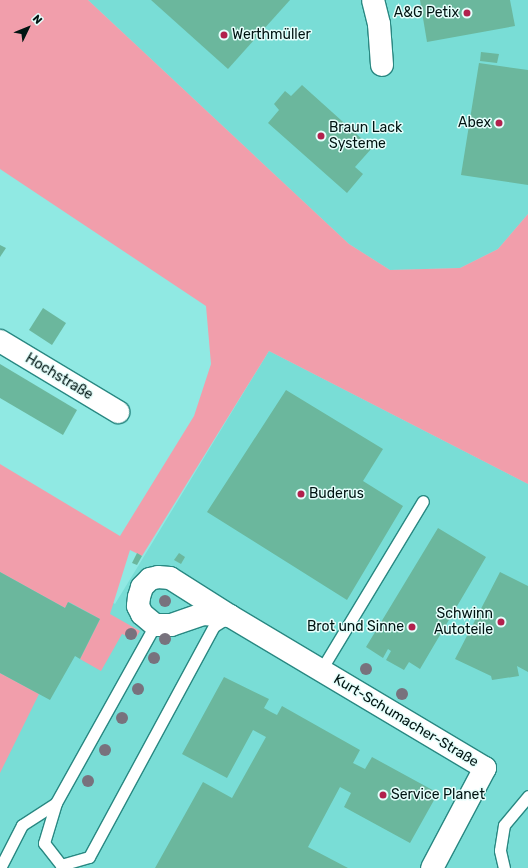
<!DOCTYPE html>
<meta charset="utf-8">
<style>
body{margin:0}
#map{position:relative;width:528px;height:868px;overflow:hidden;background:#90e9e3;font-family:Rubik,sans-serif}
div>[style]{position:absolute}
.built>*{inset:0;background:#79ddd6}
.green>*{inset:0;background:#f19eab}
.building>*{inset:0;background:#6bb79d}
.roads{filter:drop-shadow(1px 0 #298882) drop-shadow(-1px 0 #298882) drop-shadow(0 1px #298882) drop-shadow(0 -1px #298882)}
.lane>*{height:11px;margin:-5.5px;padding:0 5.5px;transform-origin:5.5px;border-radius:5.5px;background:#fff}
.street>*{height:22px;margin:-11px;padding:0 11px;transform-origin:11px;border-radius:11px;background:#fff}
.trees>*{width:12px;height:12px;margin:-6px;border-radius:50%;background:#78727d}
.dots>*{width:11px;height:11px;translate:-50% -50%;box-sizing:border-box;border:2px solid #e5fefb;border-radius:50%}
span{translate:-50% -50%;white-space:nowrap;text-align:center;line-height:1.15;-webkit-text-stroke:3px #e5fefb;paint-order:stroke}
.poi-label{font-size:14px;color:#001412}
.right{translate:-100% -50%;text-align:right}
.left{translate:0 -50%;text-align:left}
.street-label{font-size:14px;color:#001412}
.north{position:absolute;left:8px;top:8px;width:40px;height:40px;-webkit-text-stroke:3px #e5fefb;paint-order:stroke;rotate:47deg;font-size:11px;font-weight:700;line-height:16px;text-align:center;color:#001412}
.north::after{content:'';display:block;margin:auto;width:14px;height:18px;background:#001412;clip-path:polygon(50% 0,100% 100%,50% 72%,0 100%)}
</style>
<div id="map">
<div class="built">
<div style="clip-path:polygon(88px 0,528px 0,528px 214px,498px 249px,460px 268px,390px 270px,349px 244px)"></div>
<div style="clip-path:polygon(269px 351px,528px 484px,528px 868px,0 868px,0 537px,115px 604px)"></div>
</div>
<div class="green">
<div style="clip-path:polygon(0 0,88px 0,349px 244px,390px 270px,460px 268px,498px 249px,528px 214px,528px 484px,269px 351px,142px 556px,130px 550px,110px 614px,140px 631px,135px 639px,122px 634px,101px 671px,80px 659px,100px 619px,69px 602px,65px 608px,0 572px,0 464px,120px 536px,194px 416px,211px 364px,206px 306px,0 169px)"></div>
<div style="clip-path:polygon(0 673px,39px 694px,0 773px)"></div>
</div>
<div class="building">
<div style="clip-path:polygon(151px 0,290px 0,228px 69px)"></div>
<div style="clip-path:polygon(420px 0,510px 0,515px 26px,427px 42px)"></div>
<div style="clip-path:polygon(481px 52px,499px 54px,497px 63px,480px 61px)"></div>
<div style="clip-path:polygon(479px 63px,528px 70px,528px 185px,461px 175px)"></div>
<div style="clip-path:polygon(302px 85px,372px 148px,355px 167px,363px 174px,347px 193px,268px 123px,279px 110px,274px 104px,285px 91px,291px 96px)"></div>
<div style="clip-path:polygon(0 245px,6px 248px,0 257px)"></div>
<div style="clip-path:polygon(43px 308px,66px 323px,52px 345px,29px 330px)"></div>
<div style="clip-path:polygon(0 364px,77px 410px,63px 435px,0 398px)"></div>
<div style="clip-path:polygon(286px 390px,383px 449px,363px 481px,403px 506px,347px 600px,207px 512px)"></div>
<div style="clip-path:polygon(438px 528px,486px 557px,420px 669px,409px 662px,404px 670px,386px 660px,391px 651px,388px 649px,383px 658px,366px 647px)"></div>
<div style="clip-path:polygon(137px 553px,142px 556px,137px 565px,132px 563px)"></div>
<div style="clip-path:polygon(179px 553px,185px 557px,181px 564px,174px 560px)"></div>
<div style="clip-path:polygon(0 572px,65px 608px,68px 602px,100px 619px,80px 659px,75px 656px,50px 700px,0 673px)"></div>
<div style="clip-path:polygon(500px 572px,528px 586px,528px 672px,517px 666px,519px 676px,492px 680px,491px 676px,455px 659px)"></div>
<div style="clip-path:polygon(224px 677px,269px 699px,264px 708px,271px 712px,277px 715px,282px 706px,360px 750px,353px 763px,365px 769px,372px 757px,438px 793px,410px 843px,344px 807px,351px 793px,340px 787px,308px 847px,348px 868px,155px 868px,203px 782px,232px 798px,266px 737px,253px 730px,227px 778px,182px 754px)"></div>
</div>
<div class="roads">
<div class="lane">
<div style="left:155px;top:625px;width:204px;rotate:119.1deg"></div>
<div style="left:56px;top:803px;width:42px;rotate:106.7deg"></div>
<div style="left:44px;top:843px;width:28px;rotate:52deg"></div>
<div style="left:61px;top:865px;width:29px;rotate:-16deg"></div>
<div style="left:89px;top:857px;width:263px;rotate:-61.6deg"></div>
<div style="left:214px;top:626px;width:15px;rotate:-32deg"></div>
<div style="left:321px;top:670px;width:197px;rotate:-58.9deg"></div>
<div style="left:0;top:868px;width:48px;rotate:-62.9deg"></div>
<div style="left:22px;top:825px;width:40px;rotate:-32.9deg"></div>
<div style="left:504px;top:868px;width:18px;rotate:-103deg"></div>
<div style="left:500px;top:850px;width:25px;rotate:-81deg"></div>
<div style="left:504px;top:825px;width:38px;rotate:-50deg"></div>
</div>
<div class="street">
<div style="left:373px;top:0;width:25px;rotate:76deg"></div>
<div style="left:379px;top:24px;width:41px;rotate:85.8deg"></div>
<div style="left:0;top:341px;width:138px;rotate:31deg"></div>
<div style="left:230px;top:616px;width:27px;rotate:-176deg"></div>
<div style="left:203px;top:614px;width:34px;rotate:161deg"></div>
<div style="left:171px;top:625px;width:16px;rotate:180deg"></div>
<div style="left:155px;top:625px;width:17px;rotate:-140deg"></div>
<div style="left:142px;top:614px;width:9px;rotate:-117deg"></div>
<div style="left:138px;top:606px;width:9px;rotate:-84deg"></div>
<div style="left:139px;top:597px;width:10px;rotate:-73deg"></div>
<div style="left:142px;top:587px;width:11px;rotate:-45deg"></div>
<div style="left:150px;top:579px;width:8px;rotate:-14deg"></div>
<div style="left:158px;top:577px;width:12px;rotate:5deg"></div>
<div style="left:170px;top:578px;width:71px;rotate:32.3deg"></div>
<div style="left:230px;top:616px;width:297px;rotate:30.8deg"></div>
<div style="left:485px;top:768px;width:113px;rotate:117.9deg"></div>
</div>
</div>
<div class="trees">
<div style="left:165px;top:601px"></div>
<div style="left:131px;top:634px"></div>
<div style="left:165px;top:639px"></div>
<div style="left:154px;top:658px"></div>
<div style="left:366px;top:669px"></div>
<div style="left:138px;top:689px"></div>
<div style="left:402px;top:694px"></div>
<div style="left:122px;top:718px"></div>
<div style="left:105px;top:750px"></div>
<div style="left:88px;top:781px"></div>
</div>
<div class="dots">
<div style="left:467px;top:13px;background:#b2214d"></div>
<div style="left:224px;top:35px;background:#b2214d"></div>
<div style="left:499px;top:123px;background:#b2214d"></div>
<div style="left:321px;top:136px;background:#b2214d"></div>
<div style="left:301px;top:494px;background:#b2214d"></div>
<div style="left:501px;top:622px;background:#b2214d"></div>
<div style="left:412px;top:627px;background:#b2214d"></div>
<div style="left:383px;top:795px;background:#b2214d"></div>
</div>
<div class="poi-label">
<span class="right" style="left:459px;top:13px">A&amp;G Petix</span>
<span class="left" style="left:232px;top:35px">Werthmüller</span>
<span class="right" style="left:491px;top:123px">Abex</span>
<span class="left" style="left:329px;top:136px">Braun Lack<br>Systeme</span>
<span class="left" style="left:309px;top:494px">Buderus</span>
<span class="right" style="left:493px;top:622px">Schwinn<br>Autoteile</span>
<span class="right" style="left:404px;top:627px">Brot und Sinne</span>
<span class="left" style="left:391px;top:795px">Service Planet</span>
</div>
<div class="street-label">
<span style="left:59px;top:377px;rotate:31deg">Hochstraße</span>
<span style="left:406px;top:721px;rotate:31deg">Kurt-Schumacher-Straße</span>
</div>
<div class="north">N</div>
</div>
